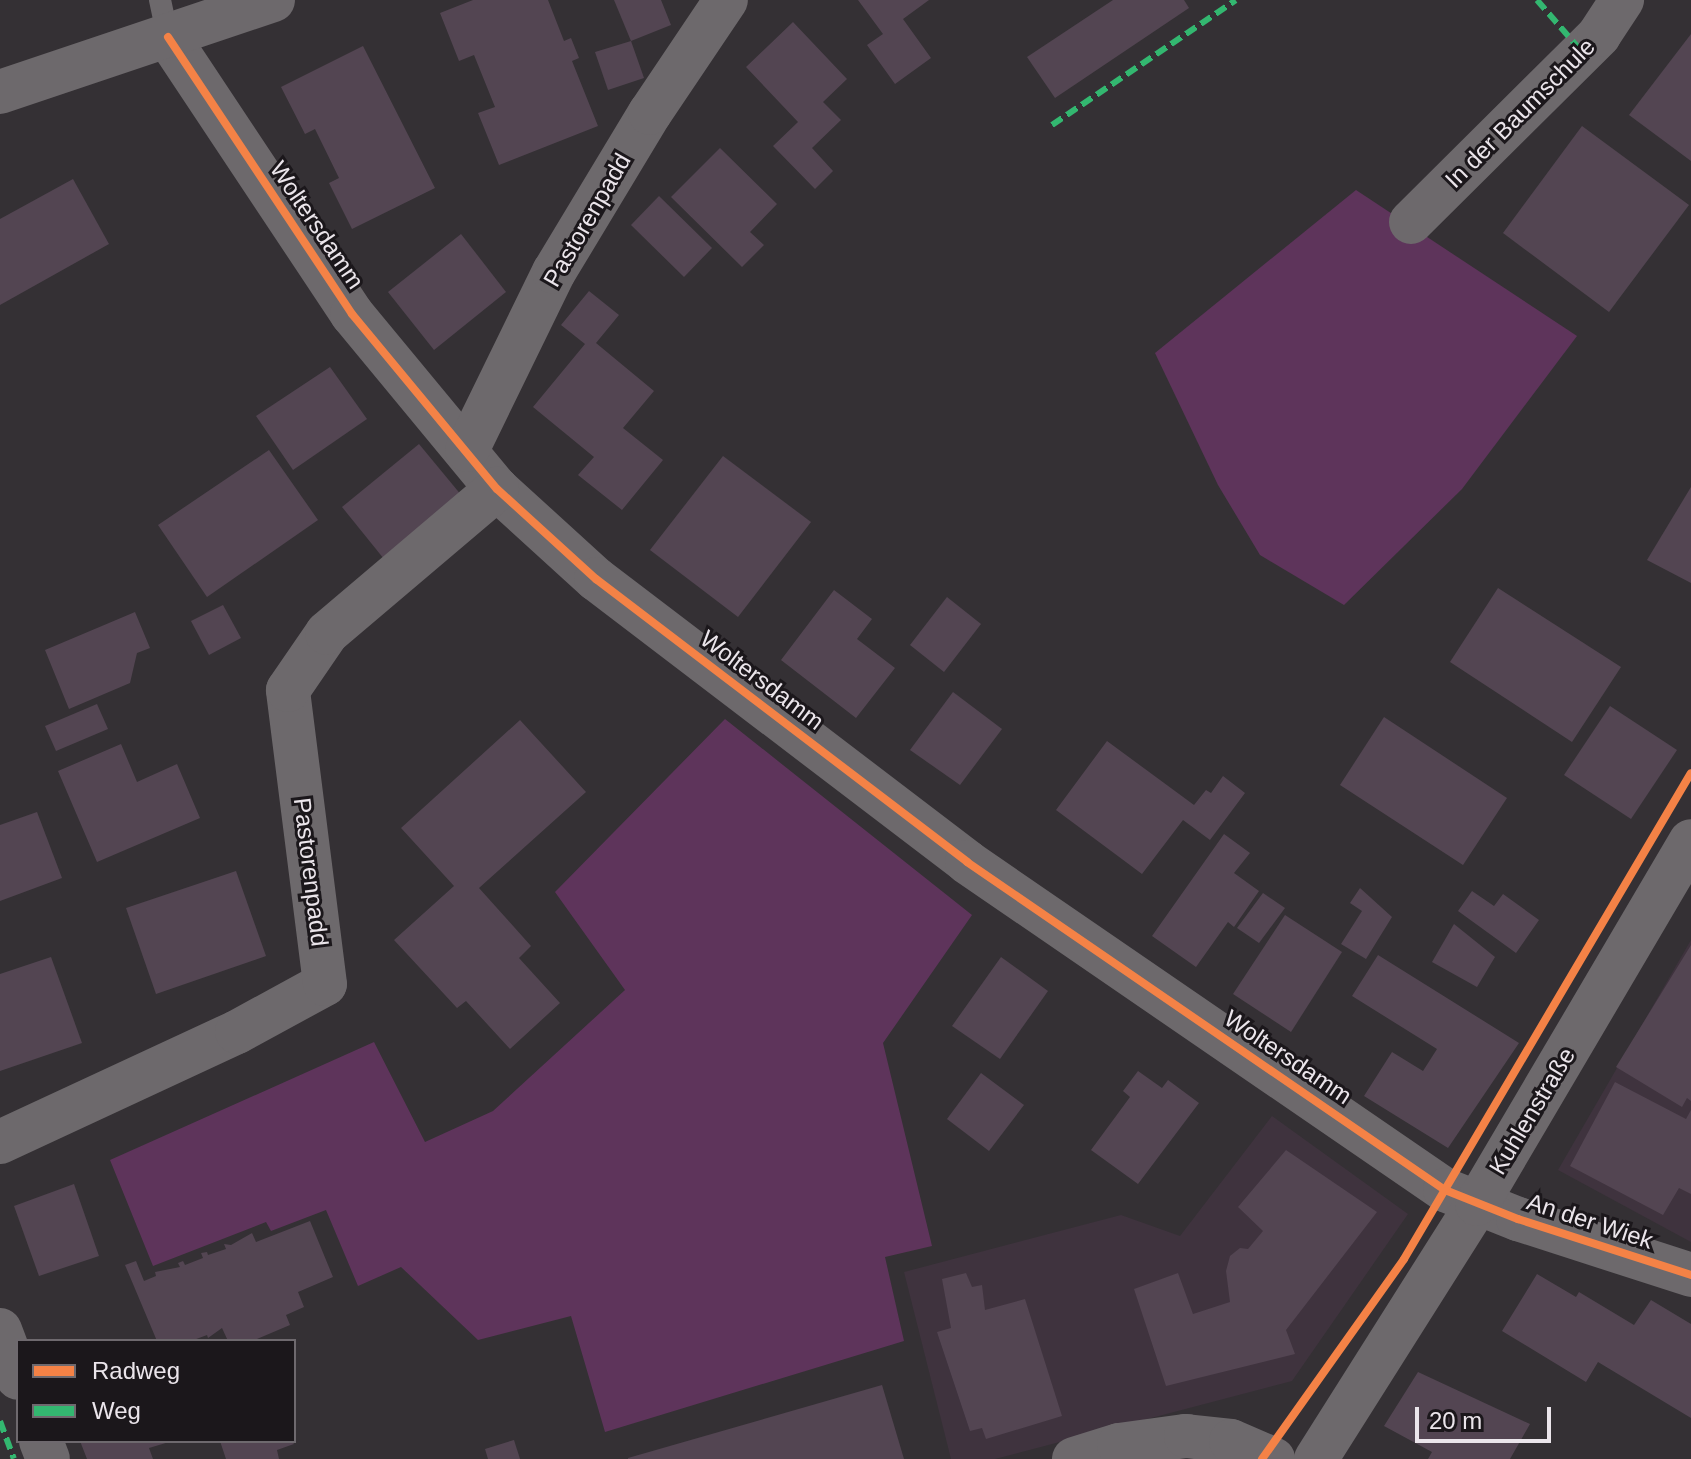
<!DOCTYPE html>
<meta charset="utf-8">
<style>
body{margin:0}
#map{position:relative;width:1691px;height:1459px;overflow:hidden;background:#343034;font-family:Arial,sans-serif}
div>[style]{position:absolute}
.built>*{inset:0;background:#3f333e}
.green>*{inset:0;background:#5e345b}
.building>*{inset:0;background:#534552}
.lane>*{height:22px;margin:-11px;padding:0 11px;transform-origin:11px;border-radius:11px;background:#6d696c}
.street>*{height:44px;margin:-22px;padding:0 22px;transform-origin:22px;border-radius:22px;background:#6d696c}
.secondary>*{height:44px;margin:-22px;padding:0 22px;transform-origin:22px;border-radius:22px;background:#6d696c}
.quiet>*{height:6px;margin-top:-3px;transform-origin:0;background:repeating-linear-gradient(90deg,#33b770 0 12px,transparent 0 18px)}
.cycleway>*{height:8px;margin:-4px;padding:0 4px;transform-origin:4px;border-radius:4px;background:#f48246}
span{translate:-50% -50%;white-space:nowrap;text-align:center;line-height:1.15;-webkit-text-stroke:6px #1b171b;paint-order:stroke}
.street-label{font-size:24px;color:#ebe5eb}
.legend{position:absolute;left:16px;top:1339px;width:280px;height:104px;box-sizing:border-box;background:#1b171b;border:2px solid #6e696e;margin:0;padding:10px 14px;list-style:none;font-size:24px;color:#ebe5eb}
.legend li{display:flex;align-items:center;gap:16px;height:40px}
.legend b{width:40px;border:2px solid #6e696e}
.scale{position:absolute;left:1415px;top:1407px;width:136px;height:36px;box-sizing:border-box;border:4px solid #ebe5eb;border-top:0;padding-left:10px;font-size:24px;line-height:28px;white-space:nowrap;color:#ebe5eb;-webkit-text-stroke:6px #1b171b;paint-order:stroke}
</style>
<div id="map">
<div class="built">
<div style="clip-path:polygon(1691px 940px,1691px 1242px,1558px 1170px)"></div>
<div style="clip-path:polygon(1272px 1116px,1408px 1214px,1292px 1381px,995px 1459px,951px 1459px,904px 1272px,1121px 1215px,1180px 1236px)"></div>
</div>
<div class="green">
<div style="clip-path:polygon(1356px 190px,1577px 336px,1462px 489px,1344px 605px,1260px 555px,1218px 485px,1155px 353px)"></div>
<div style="clip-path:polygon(725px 719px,972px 915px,883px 1043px,932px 1246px,885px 1257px,904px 1341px,605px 1432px,571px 1316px,478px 1340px,401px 1267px,358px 1286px,326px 1210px,271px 1231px,266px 1222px,153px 1266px,110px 1160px,374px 1042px,425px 1142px,493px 1111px,625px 990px,555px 892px)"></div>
</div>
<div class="building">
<div style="clip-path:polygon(473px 0,548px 0,564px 41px,571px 38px,579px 58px,572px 61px,598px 126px,499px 165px,478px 113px,495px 107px,474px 55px,459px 61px,440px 13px)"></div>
<div style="clip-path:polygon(614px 0,661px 0,671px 25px,631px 41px)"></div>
<div style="clip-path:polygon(858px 0,929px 0,903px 19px,931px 58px,895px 84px,867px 45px,883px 34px)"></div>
<div style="clip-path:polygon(1113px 0,1184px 0,1189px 8px,1055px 98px,1027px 57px)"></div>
<div style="clip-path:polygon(793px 22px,847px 79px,823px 102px,841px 120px,812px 148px,833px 171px,815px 189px,773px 146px,798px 122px,746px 67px)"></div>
<div style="clip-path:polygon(1691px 34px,1691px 161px,1629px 115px)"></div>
<div style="clip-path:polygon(631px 41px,644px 78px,608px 90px,595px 52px)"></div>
<div style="clip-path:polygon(363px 46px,435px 188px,352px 229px,329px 183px,339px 178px,315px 129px,305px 134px,281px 87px)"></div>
<div style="clip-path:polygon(1582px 126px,1689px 205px,1609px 312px,1503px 233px)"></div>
<div style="clip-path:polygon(720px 148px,777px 204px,750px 232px,764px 245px,742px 267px,671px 197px)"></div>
<div style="clip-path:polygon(73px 179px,109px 244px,0 305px,0 219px)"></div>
<div style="clip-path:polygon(659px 196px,712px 248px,684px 277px,631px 225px)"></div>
<div style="clip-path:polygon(461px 234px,506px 292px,434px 350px,388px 292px)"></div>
<div style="clip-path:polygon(589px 291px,619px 315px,596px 343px,654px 391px,623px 428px,663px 460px,622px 510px,578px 475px,594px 457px,533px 407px,585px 344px,561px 325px)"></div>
<div style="clip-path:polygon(330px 367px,367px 419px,293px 470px,256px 416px)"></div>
<div style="clip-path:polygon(419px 444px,462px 496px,384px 559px,342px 507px)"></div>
<div style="clip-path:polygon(269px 450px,318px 520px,207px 597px,158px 525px)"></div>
<div style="clip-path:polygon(723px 456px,811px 522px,738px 617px,650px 550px)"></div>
<div style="clip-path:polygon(1691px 487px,1691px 583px,1647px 560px)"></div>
<div style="clip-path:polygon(1498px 588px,1621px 667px,1572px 742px,1450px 662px)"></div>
<div style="clip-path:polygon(834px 590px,872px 619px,857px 639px,895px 668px,856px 718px,781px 660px)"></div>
<div style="clip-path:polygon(947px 597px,981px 624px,944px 672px,910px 645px)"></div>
<div style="clip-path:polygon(223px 605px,241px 638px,209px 655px,191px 621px)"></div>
<div style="clip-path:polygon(135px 612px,150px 648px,137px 653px,130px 683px,69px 709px,45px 650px)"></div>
<div style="clip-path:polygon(953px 692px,1002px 729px,960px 785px,910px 750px)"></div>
<div style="clip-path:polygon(97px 704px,108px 729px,56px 751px,45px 726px)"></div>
<div style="clip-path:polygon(1610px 706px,1677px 750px,1631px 819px,1564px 775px)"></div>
<div style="clip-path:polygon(1384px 717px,1507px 798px,1463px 865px,1340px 785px)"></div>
<div style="clip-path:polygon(520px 720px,586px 792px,479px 888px,531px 946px,519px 958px,560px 1003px,510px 1049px,466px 1001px,457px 1008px,394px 940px,454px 886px,401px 828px)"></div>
<div style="clip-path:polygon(1107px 741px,1194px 805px,1206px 790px,1211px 793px,1223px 776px,1245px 793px,1210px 840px,1183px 820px,1142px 874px,1056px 810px)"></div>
<div style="clip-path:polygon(121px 744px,137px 782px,177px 764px,200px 818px,97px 862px,58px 771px)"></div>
<div style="clip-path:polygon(37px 812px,62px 878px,0 901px,0 825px)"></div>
<div style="clip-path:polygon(1224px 834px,1250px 853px,1234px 873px,1259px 891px,1234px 927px,1228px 922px,1196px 967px,1152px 936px)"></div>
<div style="clip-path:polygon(236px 871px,266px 956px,156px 994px,126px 908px)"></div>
<div style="clip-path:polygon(1360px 888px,1392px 917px,1366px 959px,1341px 944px,1362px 911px,1350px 903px)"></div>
<div style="clip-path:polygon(1472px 891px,1494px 906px,1503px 894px,1539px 920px,1516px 953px,1458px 911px)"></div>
<div style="clip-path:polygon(1263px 893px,1285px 908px,1259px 943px,1237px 928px)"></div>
<div style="clip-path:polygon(1285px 915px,1342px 952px,1291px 1032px,1233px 994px)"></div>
<div style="clip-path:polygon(1454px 924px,1495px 957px,1477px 987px,1432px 962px)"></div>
<div style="clip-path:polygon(1691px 945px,1691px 1101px,1687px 1098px,1682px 1107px,1616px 1067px)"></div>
<div style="clip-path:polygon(1378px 955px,1519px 1043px,1448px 1148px,1364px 1096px,1392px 1052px,1423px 1071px,1437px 1049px,1352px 996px)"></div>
<div style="clip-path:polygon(51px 957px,82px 1043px,0 1071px,0 974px)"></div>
<div style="clip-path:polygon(1001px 957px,1048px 991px,1000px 1059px,952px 1026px)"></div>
<div style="clip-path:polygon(1138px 1071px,1162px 1088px,1168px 1080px,1199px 1103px,1138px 1184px,1091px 1150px,1130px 1097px,1123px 1091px)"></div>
<div style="clip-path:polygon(981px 1073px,1024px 1105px,989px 1151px,947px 1119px)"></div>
<div style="clip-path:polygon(1615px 1082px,1686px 1119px,1691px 1110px,1691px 1194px,1679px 1188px,1663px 1215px,1570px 1166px)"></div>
<div style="clip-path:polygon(1286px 1150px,1377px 1212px,1286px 1330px,1295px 1354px,1166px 1386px,1134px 1289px,1178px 1273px,1193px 1314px,1230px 1302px,1226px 1271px,1230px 1256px,1240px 1248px,1248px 1249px,1263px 1231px,1238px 1207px)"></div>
<div style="clip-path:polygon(74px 1184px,99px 1256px,39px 1276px,14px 1206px)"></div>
<div style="clip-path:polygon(310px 1221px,333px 1277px,298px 1292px,304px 1307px,286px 1315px,290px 1325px,252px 1341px,228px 1341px,222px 1328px,208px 1338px,207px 1335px,191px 1341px,157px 1341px,125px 1265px,136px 1261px,144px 1281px,156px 1276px,155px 1272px,180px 1267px,178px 1263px,183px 1261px,185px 1265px,203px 1258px,201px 1253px,207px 1252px,208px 1255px,226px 1249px,224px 1244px,231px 1245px,252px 1233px,256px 1242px)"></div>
<div style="clip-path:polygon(966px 1273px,972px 1287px,982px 1285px,985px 1310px,1025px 1299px,1062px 1416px,986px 1439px,982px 1428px,970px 1431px,937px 1332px,951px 1328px,942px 1279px)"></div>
<div style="clip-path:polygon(1537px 1274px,1576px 1297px,1579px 1292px,1634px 1325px,1651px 1300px,1691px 1324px,1691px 1418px,1598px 1362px,1586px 1382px,1502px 1331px)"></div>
<div style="clip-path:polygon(1418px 1372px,1530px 1424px,1510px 1459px,1428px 1459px,1432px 1452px,1384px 1426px)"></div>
<div style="clip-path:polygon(882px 1385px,904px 1459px,628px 1459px,628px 1458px)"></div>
<div style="clip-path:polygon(514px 1440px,520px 1459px,488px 1459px,485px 1449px)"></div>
<div style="clip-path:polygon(80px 1441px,168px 1441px,169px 1442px,149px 1448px,153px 1459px,87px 1459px)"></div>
<div style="clip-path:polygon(220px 1441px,292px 1441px,294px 1444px,277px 1450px,279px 1459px,226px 1459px)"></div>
</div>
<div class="lane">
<div style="left:160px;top:0;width:38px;rotate:78deg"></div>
</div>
<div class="street">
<div style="left:168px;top:37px;width:333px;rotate:56.4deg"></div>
<div style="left:352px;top:314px;width:227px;rotate:50.4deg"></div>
<div style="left:497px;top:489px;width:134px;rotate:42.3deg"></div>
<div style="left:596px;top:579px;width:467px;rotate:37.3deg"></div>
<div style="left:967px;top:862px;width:580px;rotate:34.46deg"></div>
<div style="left:1445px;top:1190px;width:79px;rotate:21.7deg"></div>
<div style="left:1518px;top:1219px;width:182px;rotate:17.9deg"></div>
<div style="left:0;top:92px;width:288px;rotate:-18.6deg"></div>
<div style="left:1411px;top:222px;width:265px;rotate:-44.8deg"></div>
<div style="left:1599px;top:35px;width:42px;rotate:-56.7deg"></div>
<div style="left:467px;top:450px;width:198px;rotate:-64deg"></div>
<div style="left:554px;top:272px;width:186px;rotate:-58.9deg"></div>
<div style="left:650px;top:113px;width:136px;rotate:-56.1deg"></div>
<div style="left:0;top:1142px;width:261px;rotate:-24.9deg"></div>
<div style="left:237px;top:1032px;width:100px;rotate:-28.6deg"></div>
<div style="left:325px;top:984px;width:296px;rotate:-97.2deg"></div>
<div style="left:288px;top:690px;width:69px;rotate:-55.6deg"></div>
<div style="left:327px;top:633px;width:223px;rotate:-40.3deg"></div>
<div style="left:0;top:1330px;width:51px;rotate:69.4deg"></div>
<div style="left:41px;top:1441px;width:19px;rotate:69deg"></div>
<div style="left:1074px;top:1459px;width:47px;rotate:-17.3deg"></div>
<div style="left:1119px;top:1445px;width:68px;rotate:-7.7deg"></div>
<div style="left:1186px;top:1436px;width:45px;rotate:6.3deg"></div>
<div style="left:1231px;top:1441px;width:46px;rotate:23.2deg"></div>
</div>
<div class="secondary">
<div style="left:1316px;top:1459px;width:302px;rotate:-57.7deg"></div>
<div style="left:1477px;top:1204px;width:421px;rotate:-59.5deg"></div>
</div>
<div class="quiet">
<div style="left:1537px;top:0;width:69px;rotate:49.1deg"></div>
<div style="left:1052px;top:125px;width:222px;rotate:-34.2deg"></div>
<div style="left:0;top:1421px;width:40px;rotate:69.8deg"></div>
</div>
<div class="cycleway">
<div style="left:168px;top:37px;width:333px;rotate:56.4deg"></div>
<div style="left:352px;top:314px;width:227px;rotate:50.4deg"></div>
<div style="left:497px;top:489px;width:134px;rotate:42.3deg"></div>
<div style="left:596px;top:579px;width:467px;rotate:37.3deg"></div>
<div style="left:967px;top:862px;width:580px;rotate:34.46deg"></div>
<div style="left:1445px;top:1190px;width:79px;rotate:21.7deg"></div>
<div style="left:1518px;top:1219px;width:182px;rotate:17.9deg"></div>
<div style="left:1262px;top:1459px;width:245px;rotate:-54.6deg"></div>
<div style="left:1404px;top:1259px;width:564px;rotate:-59.44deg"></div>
</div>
<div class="street-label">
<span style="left:1520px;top:113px;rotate:-45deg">In der Baumschule</span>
<span style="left:587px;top:220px;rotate:-60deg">Pastorenpadd</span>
<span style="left:317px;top:225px;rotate:56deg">Woltersdamm</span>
<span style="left:762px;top:680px;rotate:37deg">Woltersdamm</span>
<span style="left:311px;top:872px;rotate:83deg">Pastorenpadd</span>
<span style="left:1288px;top:1057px;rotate:34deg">Woltersdamm</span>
<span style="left:1532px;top:1111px;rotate:-59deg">Kuhlenstraße</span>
<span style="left:1590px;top:1221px;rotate:18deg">An der Wiek</span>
</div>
<ul class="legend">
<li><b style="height:10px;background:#f48246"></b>Radweg</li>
<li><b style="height:10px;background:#33b770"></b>Weg</li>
</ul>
<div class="scale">20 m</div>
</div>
